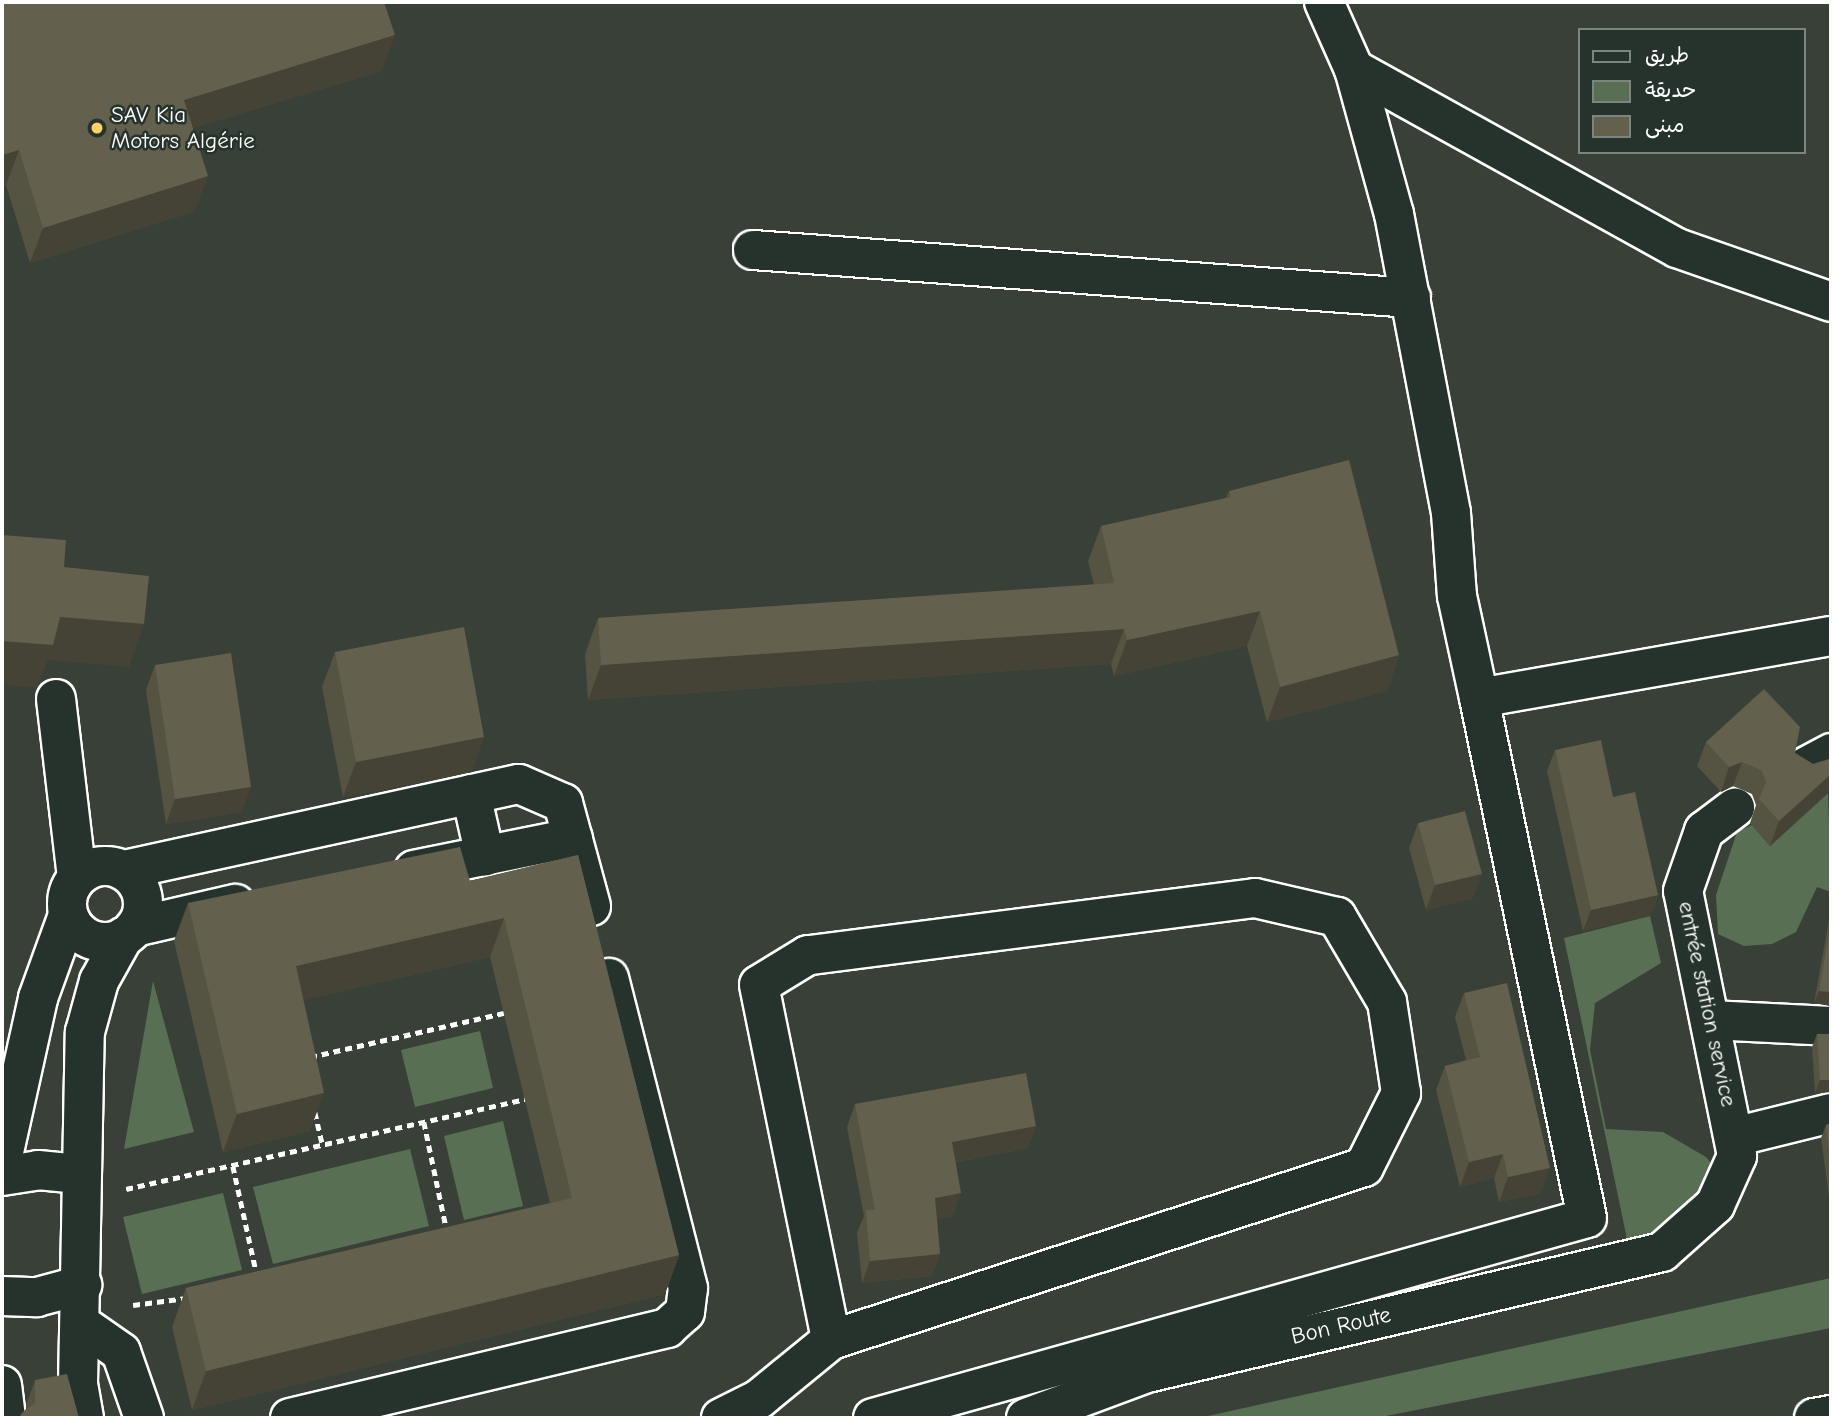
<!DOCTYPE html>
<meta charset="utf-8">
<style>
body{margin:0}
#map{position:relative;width:1833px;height:1420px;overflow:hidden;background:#384037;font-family:"Comic Neue","Playpen Sans Arabic",sans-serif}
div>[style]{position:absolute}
.green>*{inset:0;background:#586f54}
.path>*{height:4.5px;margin-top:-2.25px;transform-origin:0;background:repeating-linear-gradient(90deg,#fff 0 7px,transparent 0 12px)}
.roads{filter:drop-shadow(2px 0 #fff) drop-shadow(-2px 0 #fff) drop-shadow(0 2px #fff) drop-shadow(0 -2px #fff)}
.minor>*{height:38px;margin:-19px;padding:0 19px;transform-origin:19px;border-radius:19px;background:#26332d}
.minor>.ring{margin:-19px;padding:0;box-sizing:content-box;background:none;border:38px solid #26332d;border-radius:50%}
.highway>*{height:38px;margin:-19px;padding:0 19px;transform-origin:19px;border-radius:19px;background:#26332d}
.wall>*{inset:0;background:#555342}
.shaded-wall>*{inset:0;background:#454336}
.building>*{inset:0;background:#63604d}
.dots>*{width:19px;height:19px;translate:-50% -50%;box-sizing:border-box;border:4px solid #26332d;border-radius:50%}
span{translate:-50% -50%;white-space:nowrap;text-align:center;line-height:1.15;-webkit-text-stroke:5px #26332d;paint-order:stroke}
.poi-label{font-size:23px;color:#fff}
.left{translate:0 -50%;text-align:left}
.street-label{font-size:23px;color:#fff}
.frame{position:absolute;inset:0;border:4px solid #fff;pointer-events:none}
.legend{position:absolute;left:1578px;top:28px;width:228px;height:126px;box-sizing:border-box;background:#26332d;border:2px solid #7d8581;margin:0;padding:9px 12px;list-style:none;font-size:21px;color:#fff}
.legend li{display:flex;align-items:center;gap:14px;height:35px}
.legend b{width:35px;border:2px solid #7d8581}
</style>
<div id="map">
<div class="green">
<div style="clip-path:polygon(1828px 793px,1831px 892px,1817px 887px,1796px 932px,1772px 944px,1744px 946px,1718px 934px,1716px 895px,1737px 832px,1752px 825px,1770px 846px)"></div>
<div style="clip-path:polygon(1650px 916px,1661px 963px,1595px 1003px,1590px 1050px,1606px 1129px,1663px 1132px,1706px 1157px,1722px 1176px,1631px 1258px,1564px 938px)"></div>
<div style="clip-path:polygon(153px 981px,194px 1132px,124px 1149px)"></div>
<div style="clip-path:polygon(480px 1031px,493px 1088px,415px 1107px,401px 1050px)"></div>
<div style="clip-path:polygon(503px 1121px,523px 1206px,464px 1220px,444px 1136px)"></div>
<div style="clip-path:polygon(410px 1149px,429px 1226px,273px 1264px,253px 1187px)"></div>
<div style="clip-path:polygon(223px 1193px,242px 1270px,142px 1294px,123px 1217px)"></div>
<div style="clip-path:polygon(1831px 1278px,1831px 1328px,1376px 1418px,1199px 1418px)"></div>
</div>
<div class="path">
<div style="left:310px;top:1057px;width:199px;rotate:-12.8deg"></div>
<div style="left:315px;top:1112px;width:35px;rotate:77deg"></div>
<div style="left:424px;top:1122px;width:111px;rotate:78.1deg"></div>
<div style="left:233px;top:1166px;width:112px;rotate:77.6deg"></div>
<div style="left:126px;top:1189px;width:409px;rotate:-12.7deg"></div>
<div style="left:133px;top:1305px;width:54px;rotate:-7.4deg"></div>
</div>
<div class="roads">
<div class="minor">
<div style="left:1324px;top:2px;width:73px;rotate:65.9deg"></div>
<div style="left:1354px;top:69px;width:150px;rotate:74.6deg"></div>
<div style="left:1394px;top:214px;width:304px;rotate:79.2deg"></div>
<div style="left:1451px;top:513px;width:83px;rotate:85.9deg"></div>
<div style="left:1457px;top:596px;width:104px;rotate:77.8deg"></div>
<div style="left:1479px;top:698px;width:357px;rotate:-10deg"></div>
<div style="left:1354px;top:69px;width:369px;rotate:29deg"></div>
<div style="left:1677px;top:248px;width:163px;rotate:19.3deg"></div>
<div style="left:753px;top:250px;width:660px;rotate:4.17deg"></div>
<div style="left:56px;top:699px;width:179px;rotate:83.3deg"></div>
<div style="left:1805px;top:767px;width:30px;rotate:-28deg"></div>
<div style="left:471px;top:794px;width:64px;rotate:77.3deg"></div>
<div class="ring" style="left:67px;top:866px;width:38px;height:38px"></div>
<div style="left:124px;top:870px;width:404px;rotate:-12.3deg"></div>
<div style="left:519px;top:784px;width:48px;rotate:23.4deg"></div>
<div style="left:563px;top:803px;width:107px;rotate:74.8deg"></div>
<div style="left:414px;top:870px;width:162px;rotate:-11.4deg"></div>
<div style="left:135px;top:927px;width:103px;rotate:-13deg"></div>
<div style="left:1710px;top:1020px;width:121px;rotate:2.8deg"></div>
<div style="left:1734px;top:1137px;width:100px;rotate:-13.9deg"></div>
<div style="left:2px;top:1161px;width:167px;rotate:-77.5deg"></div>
<div style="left:38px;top:998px;width:88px;rotate:-70.1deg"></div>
<div style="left:2px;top:1176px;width:36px;rotate:-9deg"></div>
<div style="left:38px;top:1170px;width:41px;rotate:5.6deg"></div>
<div style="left:2px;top:1296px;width:35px;rotate:2deg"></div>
<div style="left:37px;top:1297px;width:47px;rotate:-14.9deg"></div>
<div style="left:81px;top:1324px;width:49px;rotate:35deg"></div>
<div style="left:121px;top:1352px;width:70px;rotate:70.8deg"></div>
<div style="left:2px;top:1385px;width:33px;rotate:83deg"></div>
<div style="left:84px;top:1418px;width:35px;rotate:-100deg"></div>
<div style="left:78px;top:1384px;width:352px;rotate:-88.9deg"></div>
<div style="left:85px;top:1032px;width:53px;rotate:-74.6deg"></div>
<div style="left:99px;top:981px;width:51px;rotate:-60.9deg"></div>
<div style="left:290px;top:1418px;width:388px;rotate:-13.4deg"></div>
<div style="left:667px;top:1328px;width:24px;rotate:-42deg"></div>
<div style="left:685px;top:1312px;width:24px;rotate:-83deg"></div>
<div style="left:688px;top:1288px;width:320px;rotate:-104.3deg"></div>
<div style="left:721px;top:1418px;width:42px;rotate:-26.6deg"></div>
<div style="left:759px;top:1399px;width:93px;rotate:-39.3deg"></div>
<div style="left:831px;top:1340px;width:560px;rotate:-17.98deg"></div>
<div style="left:1364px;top:1167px;width:83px;rotate:-63.4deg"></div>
<div style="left:1401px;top:1093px;width:92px;rotate:-98.7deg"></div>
<div style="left:1387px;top:1002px;width:99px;rotate:-120.5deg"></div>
<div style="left:1337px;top:917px;width:84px;rotate:-167deg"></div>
<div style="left:1255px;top:898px;width:451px;rotate:172.7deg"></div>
<div style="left:808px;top:955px;width:57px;rotate:148.5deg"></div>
<div style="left:759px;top:985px;width:362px;rotate:78.5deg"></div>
<div style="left:873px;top:1418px;width:741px;rotate:-15.65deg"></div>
<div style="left:1587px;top:1218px;width:531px;rotate:-101.73deg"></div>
<div style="left:1026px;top:1418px;width:129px;rotate:-20.4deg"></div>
<div style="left:1147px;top:1373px;width:529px;rotate:-13.22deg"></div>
<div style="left:1662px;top:1252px;width:71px;rotate:-41.6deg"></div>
<div style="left:1715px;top:1205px;width:54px;rotate:-65.8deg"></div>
<div style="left:1737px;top:1156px;width:270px;rotate:-101.5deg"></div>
<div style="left:1683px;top:891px;width:64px;rotate:-70.7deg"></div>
<div style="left:1704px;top:831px;width:39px;rotate:-37deg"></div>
</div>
<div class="highway">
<div style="left:1814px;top:1418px;width:17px;rotate:-10deg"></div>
</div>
</div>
<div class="wall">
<div style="clip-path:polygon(2px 2px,382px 71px,193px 128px,195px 211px,30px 263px,6px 185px,2px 186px)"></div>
<div style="clip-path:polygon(1229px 491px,1399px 655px,1387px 691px,1267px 722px,1247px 646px,1114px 676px,1111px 664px,588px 700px,585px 654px,598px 618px,1094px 585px,1088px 561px,1101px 526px,1226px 498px)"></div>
<div style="clip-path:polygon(335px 652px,472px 772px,343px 797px,322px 687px)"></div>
<div style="clip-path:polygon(155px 665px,242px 812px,166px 824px,146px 690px)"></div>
<div style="clip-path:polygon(1706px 742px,1795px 753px,1813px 764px,1831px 762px,1831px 784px,1828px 793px,1770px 846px,1750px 823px,1756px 805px,1752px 794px,1733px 786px,1721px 792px,1697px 766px)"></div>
<div style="clip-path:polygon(1555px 750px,1613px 797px,1658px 895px,1650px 916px,1583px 931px,1547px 771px)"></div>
<div style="clip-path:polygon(1418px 823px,1473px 898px,1426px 910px,1409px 848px)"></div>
<div style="clip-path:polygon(578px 855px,679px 1255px,665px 1294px,192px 1410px,172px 1327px,186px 1288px,550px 1203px,490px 957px,303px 1000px,310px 1131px,223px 1152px,174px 941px,188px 903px,470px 881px)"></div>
<div style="clip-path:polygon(1831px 909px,1831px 1006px,1814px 1003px)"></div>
<div style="clip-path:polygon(1464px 993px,1541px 1193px,1499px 1202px,1494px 1178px,1460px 1187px,1436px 1090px,1445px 1066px,1466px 1060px,1455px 1017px)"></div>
<div style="clip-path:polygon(1817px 1034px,1831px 1092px,1815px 1093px,1812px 1047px)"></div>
<div style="clip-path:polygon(855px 1104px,1036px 1126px,1028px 1148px,956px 1162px,953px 1216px,937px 1219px,940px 1254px,932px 1276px,862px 1283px,857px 1233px,864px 1216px,847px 1127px)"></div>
<div style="clip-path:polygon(1831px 1123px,1831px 1196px,1829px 1197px,1821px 1138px,1826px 1125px)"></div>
<div style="clip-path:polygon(35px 1380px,79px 1418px,19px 1418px,21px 1414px,26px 1409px,26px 1405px)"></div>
</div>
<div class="shaded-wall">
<div style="clip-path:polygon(395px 35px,382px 71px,171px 135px,184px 100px)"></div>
<div style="clip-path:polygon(19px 150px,6px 185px,2px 186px,2px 155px)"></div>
<div style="clip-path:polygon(208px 176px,195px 211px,30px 263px,43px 228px)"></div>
<div style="clip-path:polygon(1260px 611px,1247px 646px,1114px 676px,1127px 640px)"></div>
<div style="clip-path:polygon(60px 617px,144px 624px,129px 667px,48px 660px,37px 688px,2px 685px,2px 641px)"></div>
<div style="clip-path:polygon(1124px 629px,1111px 664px,588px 700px,601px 665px)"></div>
<div style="clip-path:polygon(1399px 655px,1387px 691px,1267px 722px,1280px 687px)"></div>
<div style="clip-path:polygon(484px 737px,472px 772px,343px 797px,356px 762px)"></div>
<div style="clip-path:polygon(1742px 762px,1733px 786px,1721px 792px,1729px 767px)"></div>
<div style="clip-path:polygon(1831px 774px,1831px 784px,1828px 793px,1770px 846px,1779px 821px)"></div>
<div style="clip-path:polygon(251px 787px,242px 812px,166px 824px,175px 799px)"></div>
<div style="clip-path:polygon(1482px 874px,1473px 898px,1426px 910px,1435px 885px)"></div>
<div style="clip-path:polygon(1658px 895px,1650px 916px,1583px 931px,1591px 910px)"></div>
<div style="clip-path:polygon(504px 918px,490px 957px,282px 1005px,296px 966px)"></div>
<div style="clip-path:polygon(1819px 991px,1831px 992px,1831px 1006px,1814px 1003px)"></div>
<div style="clip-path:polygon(1820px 1080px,1831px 1080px,1831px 1092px,1815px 1093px)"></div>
<div style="clip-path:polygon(324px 1093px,310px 1131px,223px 1152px,237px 1114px)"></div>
<div style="clip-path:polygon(1036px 1126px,1028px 1148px,944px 1164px,952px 1142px)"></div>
<div style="clip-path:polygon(1503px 1154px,1494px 1178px,1460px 1187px,1469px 1162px)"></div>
<div style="clip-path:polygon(1550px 1168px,1541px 1193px,1499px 1202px,1508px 1177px)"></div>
<div style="clip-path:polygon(961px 1193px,953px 1216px,927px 1221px,935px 1198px)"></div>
<div style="clip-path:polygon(940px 1254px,932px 1276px,862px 1283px,870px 1261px)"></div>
<div style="clip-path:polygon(679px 1255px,665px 1294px,192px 1410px,206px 1371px)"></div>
</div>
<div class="building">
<div style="clip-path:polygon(2px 2px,384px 2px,395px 35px,184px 100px,208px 176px,43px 228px,19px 150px,2px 155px)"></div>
<div style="clip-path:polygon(1349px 460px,1399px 655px,1280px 687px,1260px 611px,1127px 640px,1124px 629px,601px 665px,598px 618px,1114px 583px,1101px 526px,1231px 497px,1229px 491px)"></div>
<div style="clip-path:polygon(2px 535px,66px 540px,64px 567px,149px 576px,144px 624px,60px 617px,53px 645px,2px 641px)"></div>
<div style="clip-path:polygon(464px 627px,484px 737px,356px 762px,335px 652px)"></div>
<div style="clip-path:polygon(231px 653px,251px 787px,175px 799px,155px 665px)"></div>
<div style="clip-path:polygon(1764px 689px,1800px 727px,1795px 753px,1813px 764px,1829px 759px,1831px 762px,1831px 774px,1779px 821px,1759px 799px,1766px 782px,1761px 770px,1742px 762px,1729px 767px,1706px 742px)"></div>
<div style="clip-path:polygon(1601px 740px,1613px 797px,1635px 792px,1658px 895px,1591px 910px,1555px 750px)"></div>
<div style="clip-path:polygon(1465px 811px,1482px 874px,1435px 885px,1418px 823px)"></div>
<div style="clip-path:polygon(460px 847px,470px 881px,578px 855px,679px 1255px,206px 1371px,186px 1288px,572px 1198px,504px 918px,296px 966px,324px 1093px,237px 1114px,188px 903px)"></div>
<div style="clip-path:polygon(1831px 922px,1831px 992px,1819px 991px)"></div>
<div style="clip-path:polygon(1507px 983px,1550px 1168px,1508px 1177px,1503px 1154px,1469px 1162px,1445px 1066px,1480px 1057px,1464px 993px)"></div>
<div style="clip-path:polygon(1817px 1034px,1831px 1034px,1831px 1080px,1820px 1080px)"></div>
<div style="clip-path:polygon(1026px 1073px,1036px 1126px,952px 1142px,961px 1193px,935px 1198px,940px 1254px,870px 1261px,866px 1210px,875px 1210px,855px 1104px)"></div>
<div style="clip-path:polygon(1831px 1123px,1831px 1168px,1826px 1125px)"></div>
<div style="clip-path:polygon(67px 1374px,79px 1418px,22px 1418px,21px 1414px,35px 1403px,35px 1380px)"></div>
</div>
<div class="dots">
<div style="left:97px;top:128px;background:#ffd166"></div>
</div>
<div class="poi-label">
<span class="left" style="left:111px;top:128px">SAV Kia<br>Motors Algérie</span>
</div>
<div class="street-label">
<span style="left:1707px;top:1004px;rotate:78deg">entrée station service</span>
<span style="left:1341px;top:1326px;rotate:-13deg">Bon Route</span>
</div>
<div class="frame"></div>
<ul class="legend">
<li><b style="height:9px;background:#26332d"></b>طريق</li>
<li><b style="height:19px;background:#586f54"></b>حديقة</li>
<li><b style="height:19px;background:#63604d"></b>مبنى</li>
</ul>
</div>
